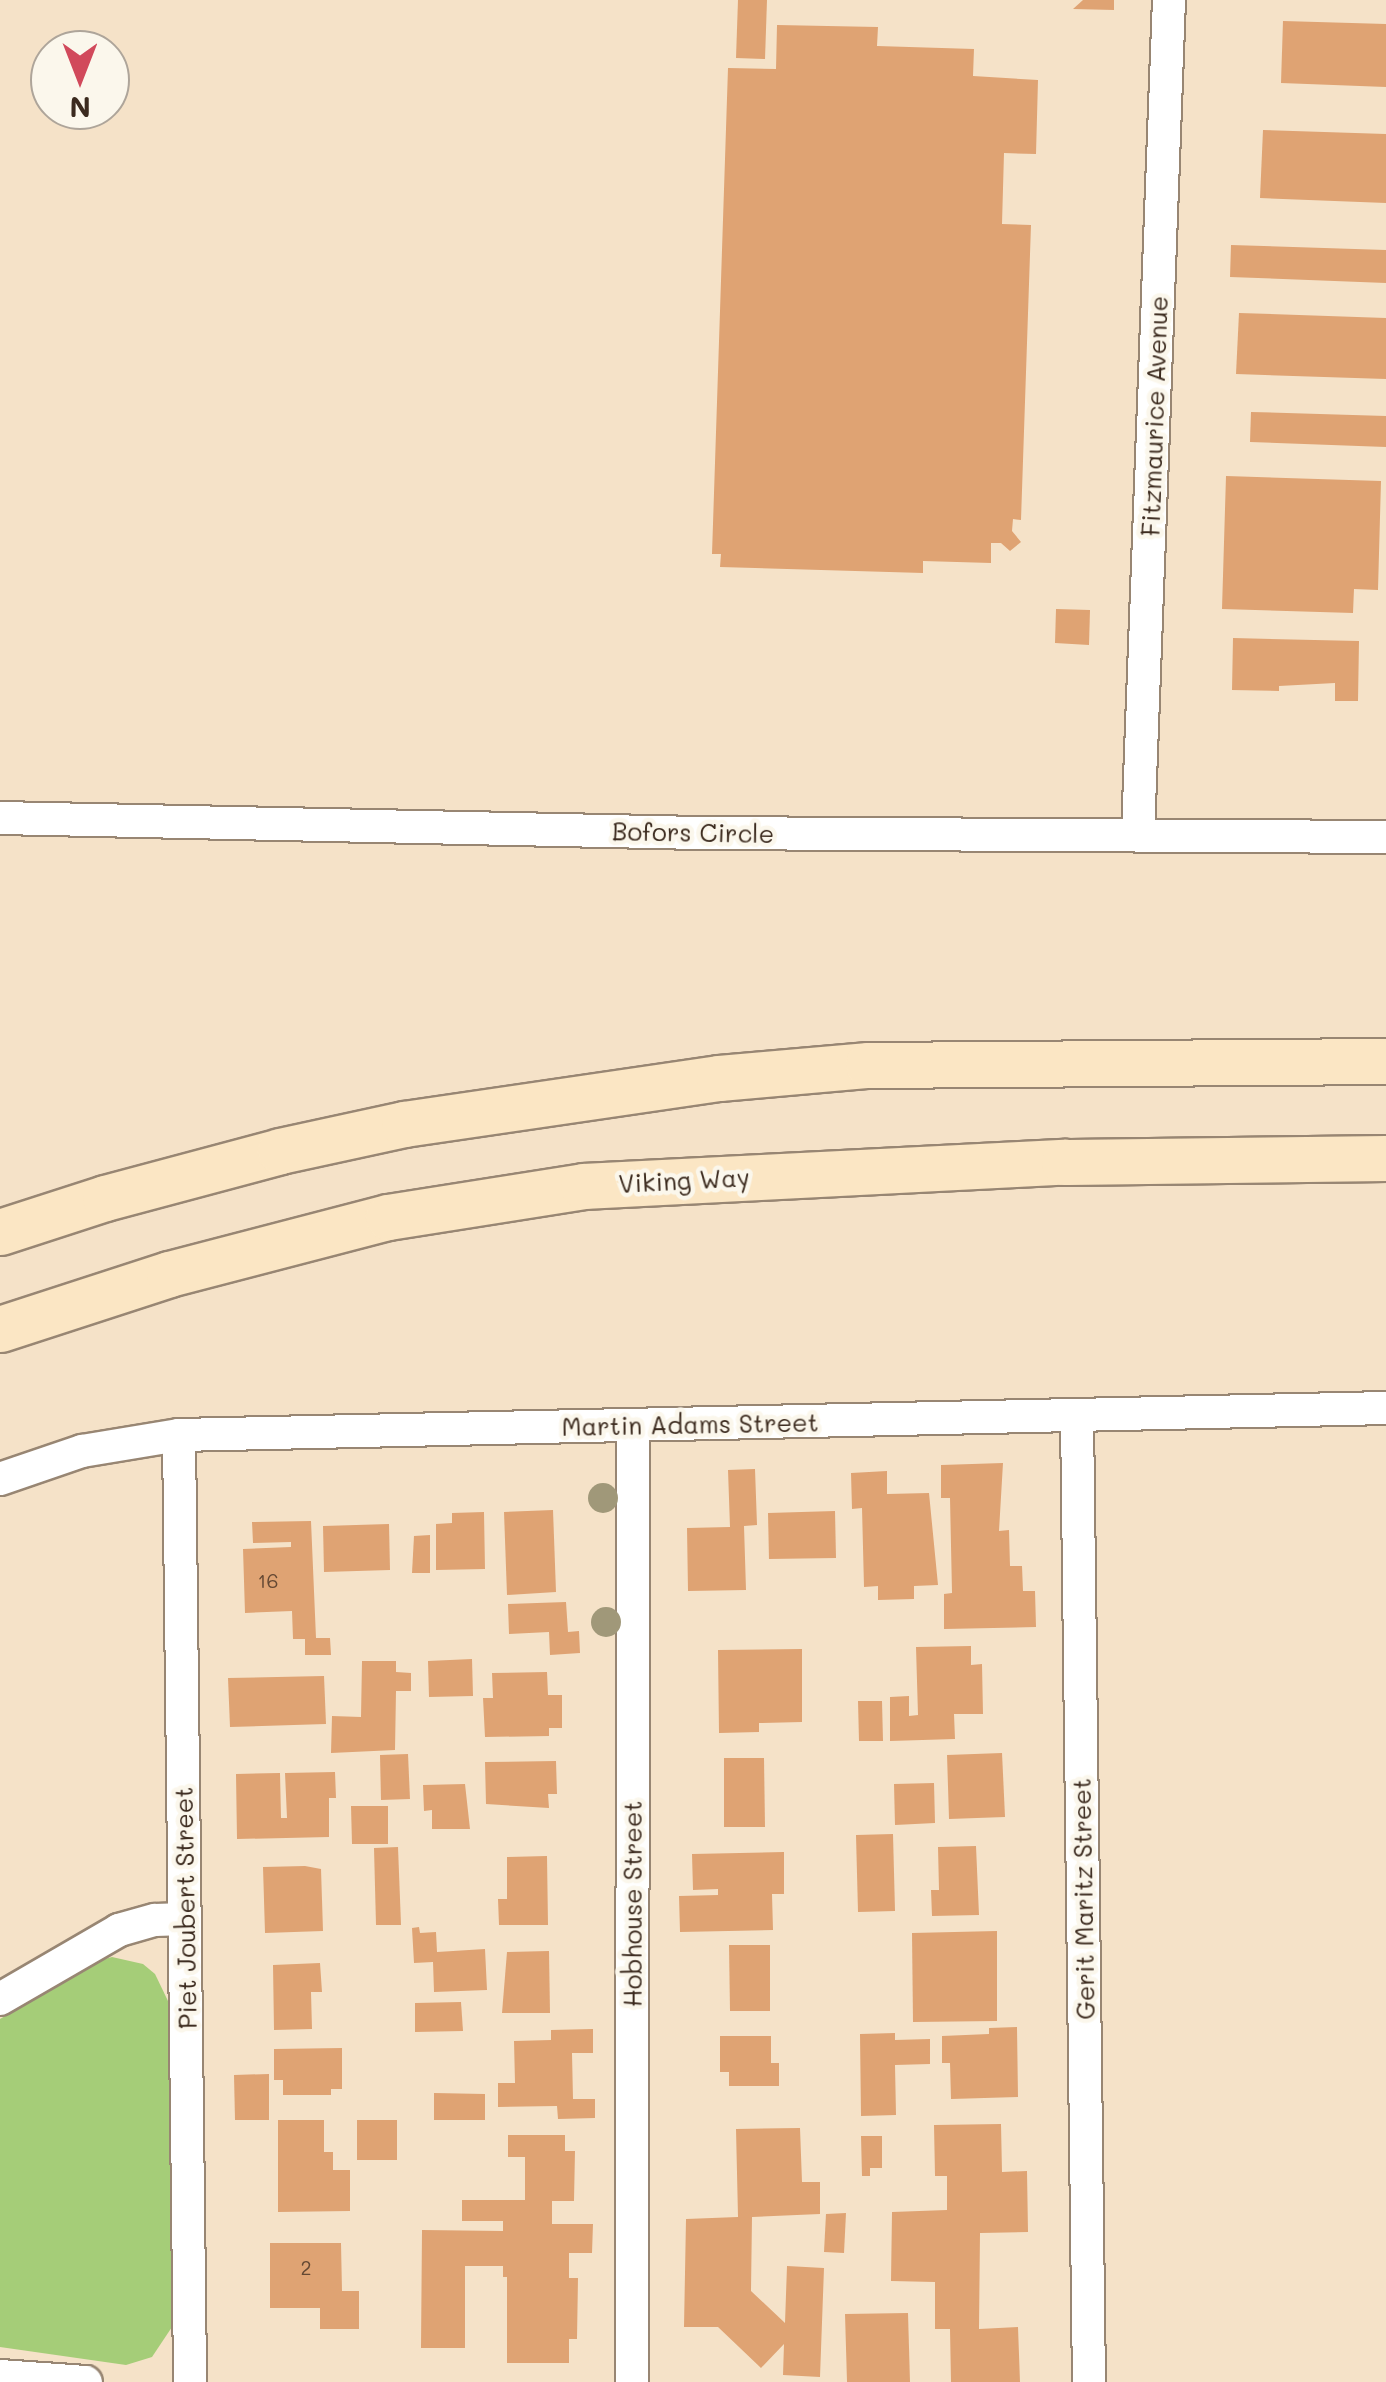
<!DOCTYPE html>
<style>
body{margin:0}
#map{position:relative;width:1386px;height:2382px;overflow:hidden;background:#f5e2c8;font-family:Mali,sans-serif}
div>[style]{position:absolute}
.green>*{inset:0;background:#a5cd78}
.building>*{inset:0;background:#dfa373}
.roads{filter:drop-shadow(2px 0 #988673) drop-shadow(-2px 0 #988673) drop-shadow(0 2px #988673) drop-shadow(0 -2px #988673)}
.street>*{height:32px;margin:-16px;padding:0 16px;transform-origin:16px;border-radius:16px;background:#fff}
.secondary>*{height:45px;margin:-22.5px;padding:0 22.5px;transform-origin:22.5px;border-radius:22.5px;background:#fbe6c4}
.trees>*{width:30px;height:30px;margin:-15px;border-radius:50%;background:#a09879}
span{translate:-50% -50%;white-space:nowrap;text-align:center;line-height:1.15;-webkit-text-stroke:9px #fbf7ec;paint-order:stroke}
.number-label{font-size:20px;color:#644833}
.number-label span{-webkit-text-stroke-width:0}
.street-label{font-size:25px;color:#3b2a1e}
.north{position:absolute;left:30px;top:30px;width:100px;height:100px;box-sizing:border-box;background:#fbf7ec;border:2px solid #aea59a;border-radius:50%;rotate:180deg;font-size:28px;font-weight:700;line-height:40px;text-align:center;color:#3b2a1e}
.north::after{content:'';display:block;margin:auto;width:35px;height:45px;background:#d1495b;clip-path:polygon(50% 0,100% 100%,50% 72%,0 100%)}
</style>
<div id="map">
<div class="green">
<div style="clip-path:polygon(112px 1957px,143px 1964px,155px 1974px,168px 2001px,172px 2327px,152px 2357px,126px 2365px,0 2347px,0 2019px,97px 1961px)"></div>
</div>
<div class="building">
<div style="clip-path:polygon(738px 0,767px 0,765px 59px,736px 58px)"></div>
<div style="clip-path:polygon(1083px 0,1114px 0,1114px 10px,1073px 9px)"></div>
<div style="clip-path:polygon(1283px 21px,1386px 24px,1386px 87px,1281px 83px)"></div>
<div style="clip-path:polygon(777px 25px,878px 27px,877px 46px,974px 49px,973px 76px,1038px 80px,1036px 154px,1004px 153px,1002px 224px,1031px 225px,1021px 520px,1013px 519px,1012px 531px,1021px 542px,1010px 551px,1001px 543px,991px 543px,991px 563px,923px 561px,923px 573px,720px 567px,721px 554px,712px 554px,728px 68px,776px 69px)"></div>
<div style="clip-path:polygon(1263px 130px,1386px 134px,1386px 203px,1260px 198px)"></div>
<div style="clip-path:polygon(1231px 245px,1386px 250px,1386px 283px,1230px 277px)"></div>
<div style="clip-path:polygon(1239px 313px,1386px 318px,1386px 379px,1236px 374px)"></div>
<div style="clip-path:polygon(1251px 412px,1386px 416px,1386px 447px,1250px 442px)"></div>
<div style="clip-path:polygon(1226px 476px,1381px 481px,1378px 590px,1354px 589px,1353px 613px,1222px 609px)"></div>
<div style="clip-path:polygon(1056px 609px,1090px 610px,1089px 645px,1055px 643px)"></div>
<div style="clip-path:polygon(1233px 638px,1359px 641px,1358px 701px,1335px 701px,1335px 683px,1279px 686px,1279px 691px,1232px 690px)"></div>
<div style="clip-path:polygon(1003px 1463px,999px 1531px,1009px 1530px,1010px 1566px,1022px 1566px,1023px 1591px,1035px 1591px,1036px 1627px,944px 1629px,944px 1594px,952px 1593px,950px 1498px,941px 1498px,941px 1465px)"></div>
<div style="clip-path:polygon(755px 1469px,757px 1525px,744px 1526px,746px 1590px,688px 1591px,687px 1528px,730px 1527px,728px 1470px)"></div>
<div style="clip-path:polygon(887px 1471px,887px 1494px,929px 1493px,938px 1585px,914px 1586px,914px 1599px,878px 1600px,878px 1586px,864px 1587px,862px 1508px,852px 1509px,851px 1473px)"></div>
<div style="clip-path:polygon(553px 1510px,556px 1592px,507px 1595px,504px 1512px)"></div>
<div style="clip-path:polygon(835px 1511px,836px 1558px,769px 1559px,768px 1513px)"></div>
<div style="clip-path:polygon(484px 1512px,485px 1569px,436px 1570px,436px 1524px,452px 1523px,452px 1513px)"></div>
<div style="clip-path:polygon(311px 1521px,316px 1638px,330px 1638px,331px 1655px,305px 1655px,305px 1639px,293px 1639px,292px 1611px,245px 1613px,243px 1549px,291px 1547px,291px 1542px,253px 1543px,252px 1522px)"></div>
<div style="clip-path:polygon(389px 1524px,390px 1570px,324px 1572px,323px 1526px)"></div>
<div style="clip-path:polygon(430px 1535px,430px 1573px,412px 1573px,414px 1536px)"></div>
<div style="clip-path:polygon(566px 1602px,568px 1632px,579px 1631px,580px 1653px,550px 1655px,549px 1632px,509px 1634px,508px 1604px)"></div>
<div style="clip-path:polygon(971px 1646px,971px 1665px,982px 1664px,983px 1714px,954px 1714px,955px 1739px,890px 1741px,890px 1697px,909px 1696px,909px 1716px,918px 1715px,916px 1647px)"></div>
<div style="clip-path:polygon(802px 1649px,802px 1722px,759px 1723px,759px 1732px,719px 1733px,718px 1650px)"></div>
<div style="clip-path:polygon(472px 1659px,473px 1696px,429px 1697px,428px 1661px)"></div>
<div style="clip-path:polygon(362px 1661px,396px 1661px,396px 1672px,411px 1673px,411px 1691px,396px 1691px,395px 1750px,331px 1753px,332px 1716px,361px 1717px)"></div>
<div style="clip-path:polygon(547px 1672px,548px 1695px,562px 1695px,562px 1728px,549px 1728px,549px 1736px,485px 1737px,483px 1698px,493px 1698px,492px 1673px)"></div>
<div style="clip-path:polygon(324px 1676px,326px 1724px,230px 1727px,228px 1678px)"></div>
<div style="clip-path:polygon(858px 1701px,882px 1701px,883px 1741px,859px 1741px)"></div>
<div style="clip-path:polygon(1002px 1753px,1005px 1817px,949px 1819px,947px 1755px)"></div>
<div style="clip-path:polygon(408px 1754px,410px 1799px,381px 1800px,380px 1755px)"></div>
<div style="clip-path:polygon(724px 1758px,764px 1758px,765px 1827px,724px 1827px)"></div>
<div style="clip-path:polygon(556px 1761px,557px 1794px,548px 1794px,549px 1808px,486px 1804px,485px 1762px)"></div>
<div style="clip-path:polygon(335px 1772px,336px 1798px,329px 1798px,329px 1837px,237px 1839px,236px 1774px,280px 1773px,281px 1818px,287px 1818px,285px 1773px)"></div>
<div style="clip-path:polygon(934px 1783px,935px 1823px,895px 1825px,894px 1784px)"></div>
<div style="clip-path:polygon(465px 1784px,470px 1829px,432px 1829px,432px 1810px,424px 1811px,423px 1785px)"></div>
<div style="clip-path:polygon(351px 1806px,388px 1806px,388px 1844px,352px 1844px)"></div>
<div style="clip-path:polygon(893px 1834px,895px 1911px,858px 1912px,856px 1835px)"></div>
<div style="clip-path:polygon(976px 1846px,979px 1915px,932px 1916px,931px 1890px,939px 1890px,938px 1847px)"></div>
<div style="clip-path:polygon(398px 1847px,401px 1925px,376px 1925px,374px 1848px)"></div>
<div style="clip-path:polygon(784px 1852px,784px 1894px,772px 1894px,773px 1930px,680px 1932px,679px 1896px,718px 1895px,718px 1889px,693px 1890px,692px 1854px)"></div>
<div style="clip-path:polygon(547px 1856px,548px 1925px,499px 1925px,498px 1899px,507px 1899px,507px 1857px)"></div>
<div style="clip-path:polygon(305px 1866px,321px 1869px,323px 1931px,265px 1933px,263px 1867px)"></div>
<div style="clip-path:polygon(419px 1927px,420px 1933px,436px 1932px,437px 1952px,485px 1949px,487px 1990px,434px 1992px,433px 1962px,414px 1963px,412px 1928px)"></div>
<div style="clip-path:polygon(997px 1931px,997px 2021px,913px 2022px,912px 1933px)"></div>
<div style="clip-path:polygon(729px 1945px,770px 1945px,770px 2011px,730px 2011px)"></div>
<div style="clip-path:polygon(549px 1951px,550px 2013px,502px 2013px,507px 1952px)"></div>
<div style="clip-path:polygon(320px 1963px,322px 1992px,311px 1992px,312px 2029px,274px 2030px,273px 1965px)"></div>
<div style="clip-path:polygon(461px 2002px,463px 2031px,415px 2032px,415px 2003px)"></div>
<div style="clip-path:polygon(1017px 2027px,1018px 2097px,951px 2099px,950px 2063px,942px 2063px,942px 2036px,989px 2034px,989px 2028px)"></div>
<div style="clip-path:polygon(593px 2029px,593px 2053px,572px 2053px,573px 2099px,595px 2099px,595px 2118px,558px 2119px,557px 2106px,498px 2107px,498px 2083px,515px 2083px,514px 2041px,551px 2040px,551px 2030px)"></div>
<div style="clip-path:polygon(895px 2033px,895px 2040px,930px 2039px,930px 2064px,895px 2065px,896px 2115px,861px 2116px,860px 2034px)"></div>
<div style="clip-path:polygon(720px 2036px,771px 2036px,771px 2063px,779px 2063px,779px 2086px,729px 2086px,729px 2072px,720px 2072px)"></div>
<div style="clip-path:polygon(342px 2048px,342px 2089px,331px 2089px,331px 2095px,283px 2095px,283px 2080px,274px 2080px,274px 2049px)"></div>
<div style="clip-path:polygon(269px 2074px,269px 2120px,235px 2120px,234px 2075px)"></div>
<div style="clip-path:polygon(434px 2093px,485px 2094px,485px 2120px,434px 2120px)"></div>
<div style="clip-path:polygon(278px 2120px,324px 2120px,324px 2152px,333px 2152px,333px 2170px,350px 2170px,350px 2211px,278px 2212px)"></div>
<div style="clip-path:polygon(357px 2120px,397px 2120px,397px 2160px,357px 2160px)"></div>
<div style="clip-path:polygon(1001px 2124px,1002px 2172px,1027px 2171px,1028px 2232px,980px 2233px,979px 2329px,1018px 2327px,1020px 2382px,951px 2382px,950px 2329px,935px 2329px,935px 2282px,891px 2281px,892px 2212px,947px 2210px,947px 2176px,935px 2176px,934px 2125px)"></div>
<div style="clip-path:polygon(800px 2128px,802px 2182px,820px 2182px,820px 2214px,752px 2217px,751px 2291px,785px 2323px,787px 2266px,824px 2268px,820px 2377px,783px 2375px,784px 2344px,761px 2368px,718px 2327px,684px 2327px,686px 2219px,738px 2217px,736px 2129px)"></div>
<div style="clip-path:polygon(508px 2135px,565px 2135px,565px 2151px,575px 2151px,574px 2201px,552px 2201px,552px 2224px,593px 2224px,592px 2253px,569px 2253px,569px 2278px,578px 2278px,577px 2339px,569px 2339px,569px 2363px,507px 2363px,507px 2277px,503px 2277px,503px 2266px,465px 2266px,465px 2348px,421px 2348px,422px 2230px,503px 2231px,503px 2221px,462px 2221px,462px 2200px,525px 2200px,525px 2157px,508px 2157px)"></div>
<div style="clip-path:polygon(861px 2136px,882px 2136px,882px 2168px,870px 2168px,870px 2176px,862px 2176px)"></div>
<div style="clip-path:polygon(846px 2213px,844px 2253px,824px 2252px,826px 2214px)"></div>
<div style="clip-path:polygon(270px 2243px,341px 2243px,342px 2291px,359px 2291px,359px 2329px,320px 2329px,320px 2308px,270px 2308px)"></div>
<div style="clip-path:polygon(908px 2313px,910px 2382px,847px 2382px,845px 2314px)"></div>
</div>
<div class="roads">
<div class="street">
<div style="left:0;top:818px;width:700px;rotate:1.23deg"></div>
<div style="left:700px;top:833px;width:686px;rotate:0.33deg"></div>
<div style="left:1138px;top:833px;width:834px;rotate:-87.87deg"></div>
<div style="left:1077px;top:1416px;width:966px;rotate:89.29deg"></div>
<div style="left:179px;top:1435px;width:947px;rotate:89.33deg"></div>
<div style="left:0;top:1479px;width:87px;rotate:-18.9deg"></div>
<div style="left:82px;top:1451px;width:98px;rotate:-9.4deg"></div>
<div style="left:179px;top:1435px;width:1207px;rotate:-1.28deg"></div>
<div style="left:0;top:1999px;width:138px;rotate:-30.1deg"></div>
<div style="left:119px;top:1930px;width:37px;rotate:-16deg"></div>
<div style="left:155px;top:1920px;width:30px;rotate:-2deg"></div>
<div style="left:0;top:2376px;width:86px;rotate:4deg"></div>
<div style="left:632px;top:2382px;width:957px;rotate:-89.94deg"></div>
</div>
<div class="secondary">
<div style="left:0;top:1232px;width:110px;rotate:-17.9deg"></div>
<div style="left:105px;top:1198px;width:181px;rotate:-15deg"></div>
<div style="left:280px;top:1151px;width:127px;rotate:-12.3deg"></div>
<div style="left:404px;top:1124px;width:318px;rotate:-8.3deg"></div>
<div style="left:719px;top:1078px;width:150px;rotate:-5deg"></div>
<div style="left:868px;top:1065px;width:518px;rotate:-0.44deg"></div>
<div style="left:0;top:1329px;width:178px;rotate:-18deg"></div>
<div style="left:169px;top:1274px;width:226px;rotate:-14.6deg"></div>
<div style="left:388px;top:1217px;width:197px;rotate:-9deg"></div>
<div style="left:583px;top:1186px;width:482px;rotate:-2.9deg"></div>
<div style="left:1064px;top:1162px;width:322px;rotate:-0.7deg"></div>
</div>
</div>
<div class="trees">
<div style="left:603px;top:1498px"></div>
<div style="left:606px;top:1622px"></div>
</div>
<div class="number-label">
<span style="left:268px;top:1580px">16</span>
<span style="left:306px;top:2267px">2</span>
</div>
<div class="street-label">
<span style="left:1154px;top:416px;rotate:-88deg">Fitzmaurice Avenue</span>
<span style="left:693px;top:832px;rotate:1deg">Bofors Circle</span>
<span style="left:684px;top:1180px;rotate:-3deg">Viking Way</span>
<span style="left:690px;top:1424px;rotate:-1deg">Martin Adams Street</span>
<span style="left:1083px;top:1899px;rotate:-91deg">Gerit Maritz Street</span>
<span style="left:632px;top:1904px;rotate:-90deg">Hobhouse Street</span>
<span style="left:185px;top:1908px;rotate:-91deg">Piet Joubert Street</span>
</div>
<div class="north">N</div>
</div>
